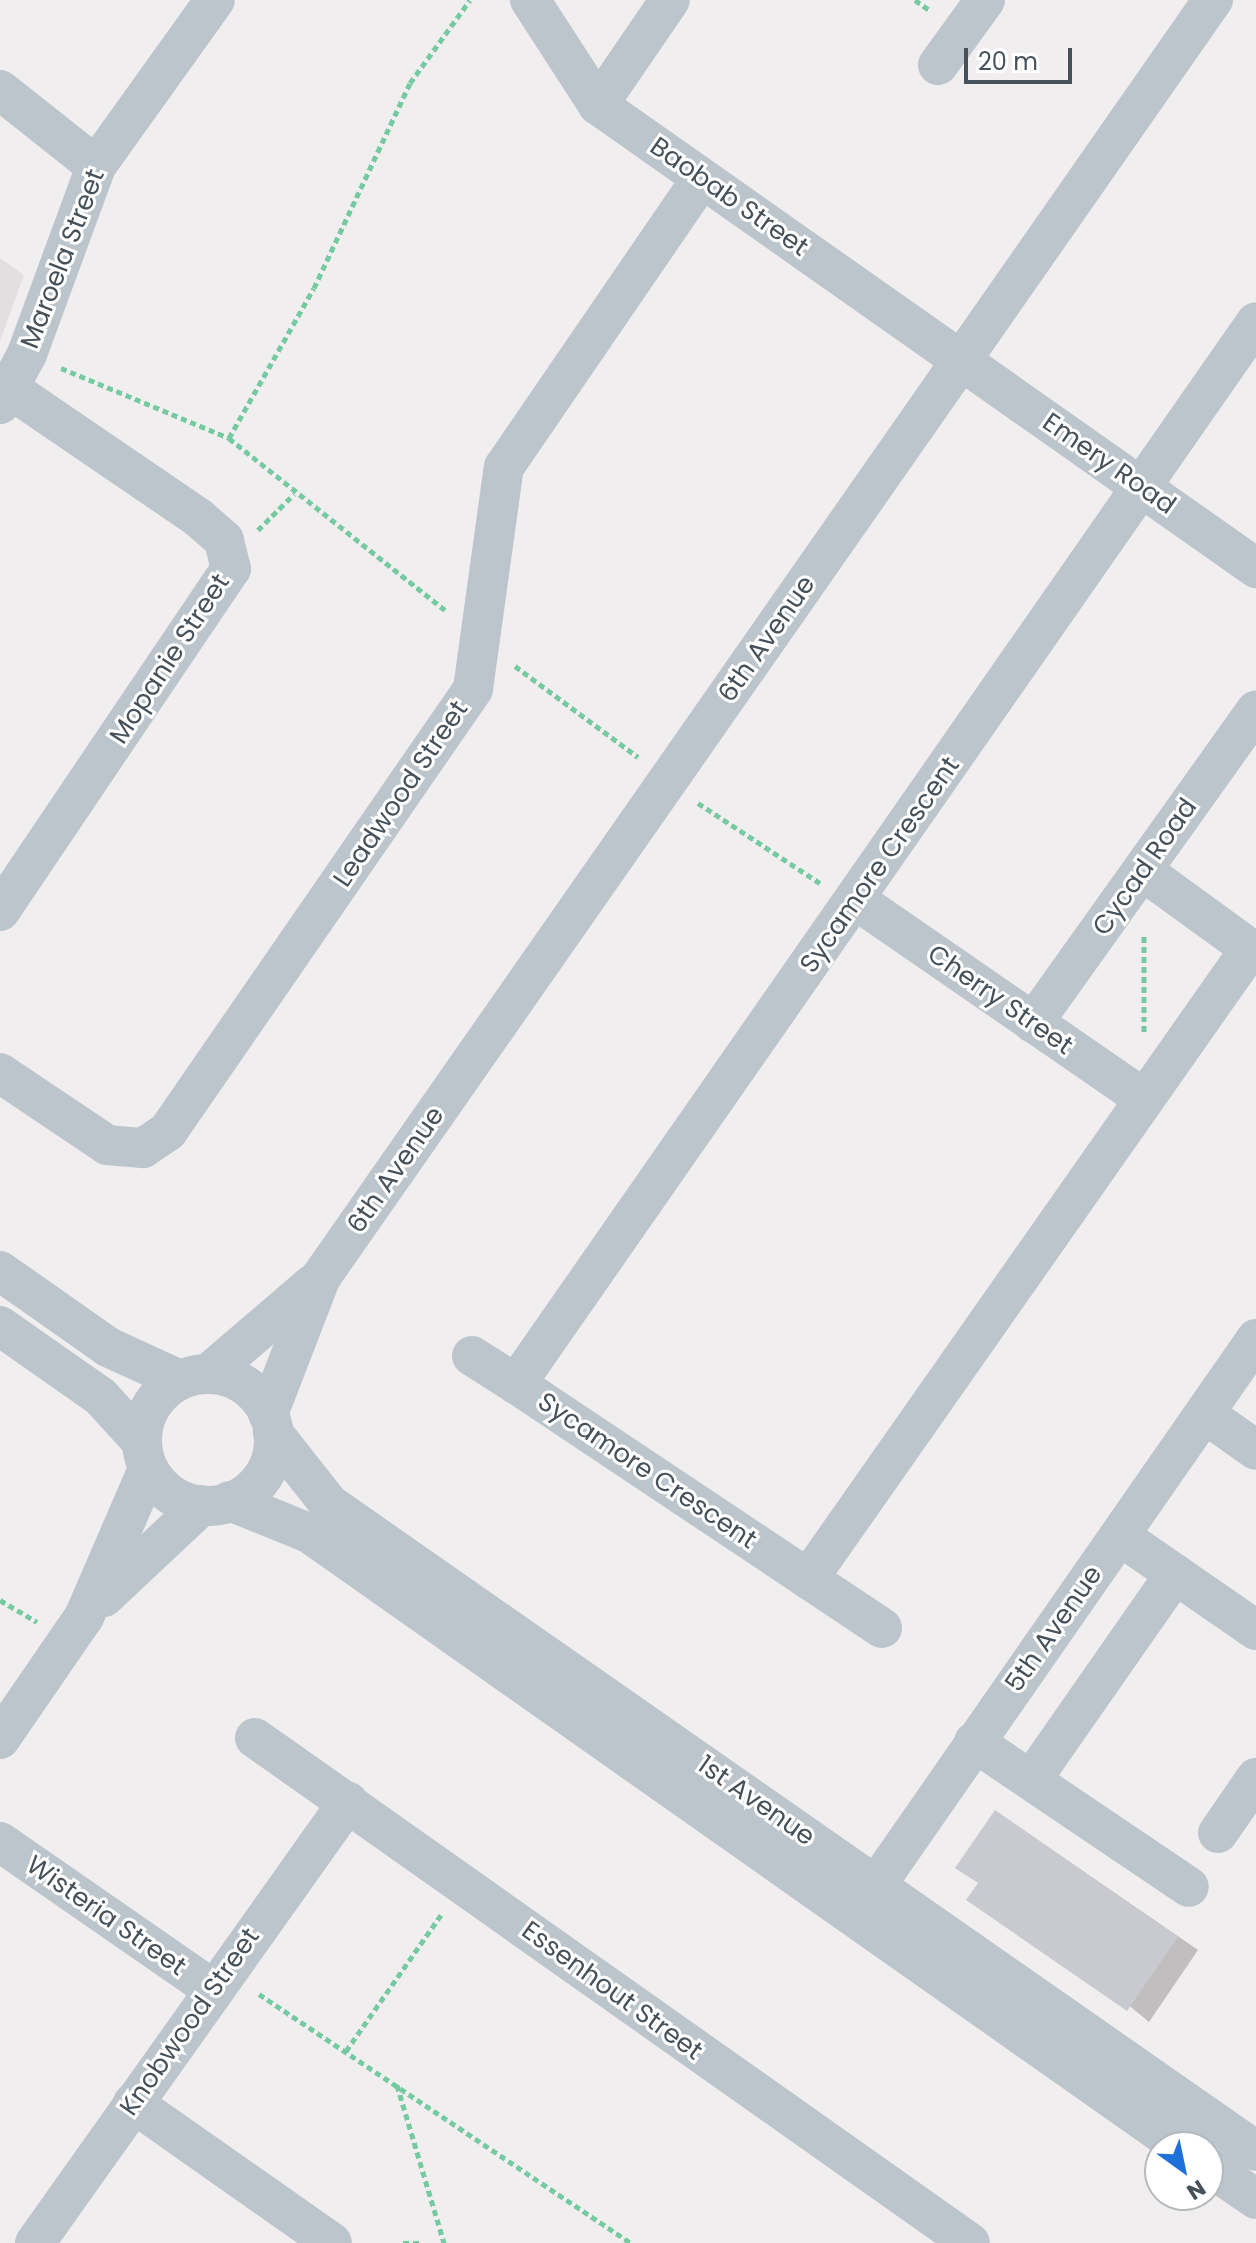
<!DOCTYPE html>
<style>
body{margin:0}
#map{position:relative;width:1256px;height:2243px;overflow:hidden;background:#f0eeee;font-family:Poppins,sans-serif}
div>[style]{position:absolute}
.education>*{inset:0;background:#e1dfdf}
.shadow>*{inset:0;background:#0003}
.building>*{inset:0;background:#c8cad0}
.path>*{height:5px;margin-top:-2.5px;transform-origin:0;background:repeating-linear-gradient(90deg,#76caa1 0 6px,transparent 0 10px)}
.minor>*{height:40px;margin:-20px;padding:0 20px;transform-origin:20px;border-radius:20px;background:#bcc5cc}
.minor>.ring{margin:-20px;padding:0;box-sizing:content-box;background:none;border:40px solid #bcc5cc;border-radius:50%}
span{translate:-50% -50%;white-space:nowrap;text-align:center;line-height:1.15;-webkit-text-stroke:6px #fff;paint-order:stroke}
.street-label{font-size:26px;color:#46515a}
.north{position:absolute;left:1144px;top:2131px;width:80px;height:80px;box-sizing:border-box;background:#fff;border:2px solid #b5b9bd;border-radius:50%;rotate:147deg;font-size:22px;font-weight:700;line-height:32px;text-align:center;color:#46515a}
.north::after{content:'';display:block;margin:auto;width:28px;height:36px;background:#1f70d9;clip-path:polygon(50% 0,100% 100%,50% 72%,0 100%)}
.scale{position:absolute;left:964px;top:48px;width:108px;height:36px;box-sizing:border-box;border:4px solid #46515a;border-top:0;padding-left:10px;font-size:24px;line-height:28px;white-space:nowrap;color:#46515a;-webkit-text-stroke:6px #fff;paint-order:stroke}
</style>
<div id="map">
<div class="education">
<div style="clip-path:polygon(0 258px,24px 275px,0 341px)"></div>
</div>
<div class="shadow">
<div style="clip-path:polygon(1016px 1825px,1198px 1950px,1149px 2022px,981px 1883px)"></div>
</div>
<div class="building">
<div style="clip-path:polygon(995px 1810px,1178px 1937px,1127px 2011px,966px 1900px,978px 1883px,955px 1868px)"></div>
</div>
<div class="path">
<div style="left:915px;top:0;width:19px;rotate:35deg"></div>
<div style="left:61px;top:368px;width:182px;rotate:22.6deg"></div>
<div style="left:258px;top:530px;width:51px;rotate:-45deg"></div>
<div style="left:445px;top:610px;width:276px;rotate:-141.5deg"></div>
<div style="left:229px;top:438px;width:172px;rotate:-60.5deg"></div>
<div style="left:314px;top:288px;width:226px;rotate:-64.9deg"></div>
<div style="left:410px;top:83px;width:102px;rotate:-54.1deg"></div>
<div style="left:515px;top:666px;width:153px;rotate:36.5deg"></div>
<div style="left:698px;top:803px;width:146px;rotate:33.3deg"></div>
<div style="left:1144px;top:936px;width:98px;rotate:90deg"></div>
<div style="left:0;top:1600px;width:43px;rotate:30.7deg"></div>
<div style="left:259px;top:1994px;width:448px;rotate:33.8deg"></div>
<div style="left:346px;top:2051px;width:166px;rotate:-55.1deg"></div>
<div style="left:397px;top:2085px;width:165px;rotate:73.4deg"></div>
<div style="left:403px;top:2243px;width:17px"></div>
</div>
<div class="minor">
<div style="left:530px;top:0;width:125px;rotate:57.1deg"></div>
<div style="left:598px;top:105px;width:805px;rotate:35.13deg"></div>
<div style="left:938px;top:65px;width:80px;rotate:-54.1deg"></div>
<div style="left:0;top:90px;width:122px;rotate:38.4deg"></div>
<div style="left:598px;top:105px;width:127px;rotate:-55.6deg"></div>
<div style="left:0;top:404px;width:57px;rotate:-61.6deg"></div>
<div style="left:27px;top:354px;width:200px;rotate:-69.8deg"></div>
<div style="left:96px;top:166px;width:204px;rotate:-54.4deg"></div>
<div style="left:1143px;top:871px;width:140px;rotate:36deg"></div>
<div style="left:856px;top:900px;width:350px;rotate:34.6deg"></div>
<div style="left:0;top:911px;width:413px;rotate:-56deg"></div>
<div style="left:231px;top:569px;width:30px;rotate:-104deg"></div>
<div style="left:224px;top:540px;width:33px;rotate:-139deg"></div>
<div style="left:199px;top:518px;width:229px;rotate:-145.7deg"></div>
<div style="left:1033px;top:1023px;width:384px;rotate:-54.5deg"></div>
<div style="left:0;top:1073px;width:129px;rotate:33.9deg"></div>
<div style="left:107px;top:1145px;width:36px;rotate:5deg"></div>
<div style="left:143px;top:1148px;width:30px;rotate:-34deg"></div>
<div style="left:168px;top:1131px;width:537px;rotate:-55.39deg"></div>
<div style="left:473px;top:689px;width:224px;rotate:-82.1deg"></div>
<div style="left:504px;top:467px;width:349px;rotate:-55.6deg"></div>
<div style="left:0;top:1271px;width:132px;rotate:35.1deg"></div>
<div style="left:108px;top:1347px;width:79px;rotate:24.6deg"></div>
<div style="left:0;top:1326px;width:123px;rotate:35.1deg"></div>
<div style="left:101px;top:1397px;width:61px;rotate:47.7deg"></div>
<div style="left:472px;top:1356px;width:52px;rotate:32.5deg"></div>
<div style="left:208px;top:1374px;width:137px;rotate:-40.6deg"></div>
<div class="ring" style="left:142px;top:1374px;width:92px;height:92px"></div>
<div style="left:268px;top:1414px;width:147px;rotate:-68.9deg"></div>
<div style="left:321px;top:1277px;width:1558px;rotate:-55.07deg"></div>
<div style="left:1205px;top:1414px;width:62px;rotate:35.2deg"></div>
<div style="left:273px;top:1433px;width:90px;rotate:51.7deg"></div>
<div style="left:329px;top:1504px;width:1130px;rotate:34.91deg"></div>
<div style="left:230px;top:1501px;width:85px;rotate:22.1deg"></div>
<div style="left:309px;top:1533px;width:1066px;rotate:35.15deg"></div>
<div style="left:1120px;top:1536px;width:165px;rotate:34.7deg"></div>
<div style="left:808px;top:1579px;width:770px;rotate:-54.95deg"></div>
<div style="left:104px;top:1597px;width:134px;rotate:-43.2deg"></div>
<div style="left:882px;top:1628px;width:440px;rotate:-146.3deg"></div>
<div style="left:516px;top:1384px;width:1294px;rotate:-55.13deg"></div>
<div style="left:255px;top:1738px;width:875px;rotate:35.23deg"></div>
<div style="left:0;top:1739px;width:148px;rotate:-55.5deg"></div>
<div style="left:84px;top:1617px;width:161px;rotate:-66.6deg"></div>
<div style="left:974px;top:1742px;width:259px;rotate:34deg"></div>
<div style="left:1032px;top:1779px;width:250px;rotate:-55.1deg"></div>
<div style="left:1218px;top:1833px;width:67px;rotate:-55.4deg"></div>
<div style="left:0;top:1842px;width:258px;rotate:34.7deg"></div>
<div style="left:861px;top:1907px;width:692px;rotate:-55.18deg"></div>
<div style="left:133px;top:2103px;width:243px;rotate:35.1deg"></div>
<div style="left:1208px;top:2166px;width:58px;rotate:34.5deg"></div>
<div style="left:35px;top:2243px;width:541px;rotate:-54.63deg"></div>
</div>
<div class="street-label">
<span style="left:729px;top:197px;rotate:35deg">Baobab Street</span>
<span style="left:63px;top:259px;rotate:-69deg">Maroela Street</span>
<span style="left:1109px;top:464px;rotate:35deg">Emery Road</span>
<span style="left:767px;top:639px;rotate:-55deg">6th Avenue</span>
<span style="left:170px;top:659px;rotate:-57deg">Mopanie Street</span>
<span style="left:401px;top:794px;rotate:-56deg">Leadwood Street</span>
<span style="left:880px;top:865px;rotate:-55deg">Sycamore Crescent</span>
<span style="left:1145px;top:867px;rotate:-55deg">Cycad Road</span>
<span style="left:1000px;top:1000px;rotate:35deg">Cherry Street</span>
<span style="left:396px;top:1170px;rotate:-55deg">6th Avenue</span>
<span style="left:647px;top:1471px;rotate:34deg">Sycamore Crescent</span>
<span style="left:1054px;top:1629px;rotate:-55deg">5th Avenue</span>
<span style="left:756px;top:1801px;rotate:35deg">1st Avenue</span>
<span style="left:106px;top:1916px;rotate:35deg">Wisteria Street</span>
<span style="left:612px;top:1991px;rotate:36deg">Essenhout Street</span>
<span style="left:190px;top:2022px;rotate:-55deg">Knobwood Street</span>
</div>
<div class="north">N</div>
<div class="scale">20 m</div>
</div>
